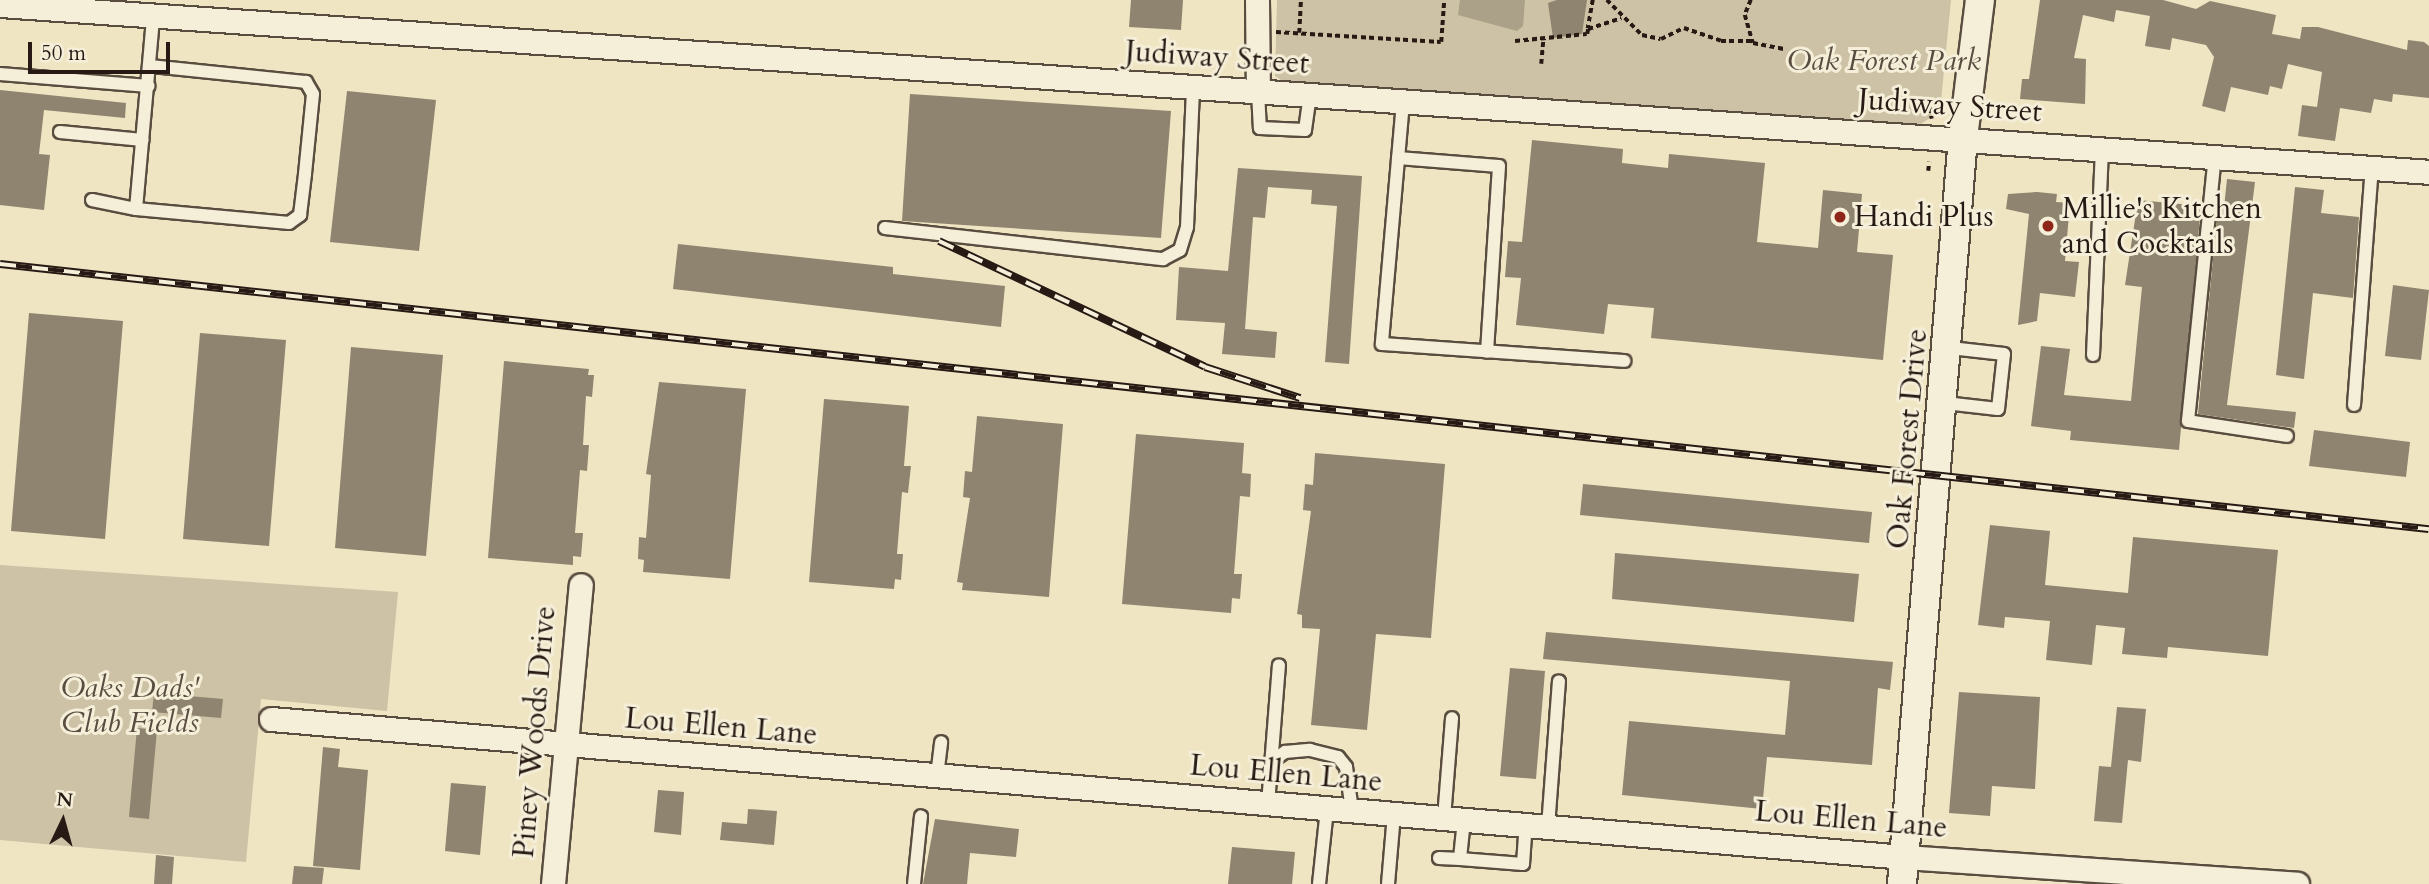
<!DOCTYPE html>
<style>
body{margin:0}
#map{position:relative;width:2429px;height:884px;overflow:hidden;background:#efe5c3;font-family:Cardo,serif}
div>[style]{position:absolute}
.green>*{inset:0;background:#cdc2a5}
.water>*{inset:0;background:#aba088}
.building>*{inset:0;background:#8f846f}
.path>*{height:3.5px;margin-top:-1.75px;transform-origin:0;background:repeating-linear-gradient(90deg,#271a14 0 5px,transparent 0 8.5px)}
.roads{filter:drop-shadow(2px 0 #594d40) drop-shadow(-2px 0 #594d40) drop-shadow(0 2px #594d40) drop-shadow(0 -2px #594d40)}
.service>*{height:12px;margin:-6px;padding:0 6px;transform-origin:6px;border-radius:6px;background:#f5eed8}
.minor>*{height:23px;margin:-11.5px;padding:0 11.5px;transform-origin:11.5px;border-radius:11.5px;background:#f5eed8}
.tertiary>*{height:28px;margin:-14px;padding:0 14px;transform-origin:14px;border-radius:14px;background:#f5eed8}
.rail>*{height:8px;margin-top:-4px;transform-origin:0;background:repeating-linear-gradient(90deg,#f5eed8 0 16px,#271a14 0 32px);box-sizing:border-box;border-block:2px solid #271a14}
.dots>*{width:19px;height:19px;translate:-50% -50%;box-sizing:border-box;border:4px solid #f5eed8;border-radius:50%}
span{translate:-50% -50%;white-space:nowrap;text-align:center;line-height:1.15;-webkit-text-stroke:6px #f5eed8;paint-order:stroke}
.street-label{font-size:30px;color:#271a14}
.park-label{font-size:30px;color:#594c40;font-style:italic}
.poi-label{font-size:30px;color:#271a14}
.left{translate:0 -50%;text-align:left}
.north{position:absolute;left:28px;top:786px;width:70px;height:70px;-webkit-text-stroke:5px #f5eed8;paint-order:stroke;rotate:5deg;font-size:19px;font-weight:700;line-height:28px;text-align:center;color:#271a14}
.north::after{content:'';display:block;margin:auto;width:24px;height:32px;background:#271a14;clip-path:polygon(50% 0,100% 100%,50% 72%,0 100%)}
.scale{position:absolute;left:28px;top:42px;width:142px;height:32px;box-sizing:border-box;border:4px solid #271a14;border-top:0;padding-left:9px;font-size:21px;line-height:24px;white-space:nowrap;color:#271a14;-webkit-text-stroke:5px #f5eed8;paint-order:stroke}
</style>
<div id="map">
<div class="green">
<div style="clip-path:polygon(1277px 0,1951px 0,1940px 111px,1921px 124px,1287px 84px,1275px 76px)"></div>
<div style="clip-path:polygon(0 565px,398px 592px,387px 711px,261px 699px,246px 862px,0 840px)"></div>
</div>
<div class="water">
<div style="clip-path:polygon(1460px 0,1525px 0,1523px 26px,1517px 31px,1458px 15px)"></div>
</div>
<div class="building">
<div style="clip-path:polygon(1131px 0,1183px 0,1181px 30px,1129px 27px)"></div>
<div style="clip-path:polygon(1557px 0,1587px 0,1582px 34px,1553px 38px,1548px 3px)"></div>
<div style="clip-path:polygon(2040px 0,2163px 0,2196px 9px,2210px 1px,2276px 15px,2272px 34px,2300px 39px,2302px 27px,2318px 27px,2407px 50px,2408px 40px,2424px 42px,2429px 46px,2429px 98px,2393px 94px,2392px 102px,2374px 99px,2371px 113px,2340px 108px,2335px 141px,2298px 136px,2302px 105px,2317px 107px,2322px 72px,2288px 64px,2282px 89px,2270px 86px,2268px 95px,2231px 87px,2225px 112px,2202px 106px,2214px 57px,2206px 45px,2172px 38px,2170px 50px,2145px 46px,2150px 16px,2116px 10px,2114px 22px,2083px 15px,2074px 58px,2086px 59px,2085px 104px,2020px 99px,2022px 79px,2029px 79px)"></div>
<div style="clip-path:polygon(0 90px,126px 103px,125px 118px,44px 110px,39px 154px,50px 155px,44px 210px,0 205px)"></div>
<div style="clip-path:polygon(347px 91px,436px 100px,419px 251px,330px 242px)"></div>
<div style="clip-path:polygon(910px 94px,1171px 111px,1161px 238px,902px 221px)"></div>
<div style="clip-path:polygon(1532px 140px,1623px 149px,1622px 163px,1668px 168px,1669px 154px,1765px 163px,1757px 242px,1818px 248px,1823px 190px,1862px 194px,1857px 252px,1893px 255px,1883px 360px,1651px 338px,1654px 308px,1608px 304px,1604px 334px,1516px 325px,1521px 278px,1505px 277px,1508px 241px,1522px 242px)"></div>
<div style="clip-path:polygon(1238px 168px,1362px 176px,1349px 364px,1325px 362px,1337px 206px,1311px 204px,1312px 190px,1268px 187px,1265px 218px,1253px 217px,1245px 329px,1277px 332px,1275px 358px,1222px 354px,1225px 323px,1176px 320px,1179px 267px,1228px 271px)"></div>
<div style="clip-path:polygon(2227px 179px,2255px 182px,2227px 405px,2296px 412px,2294px 428px,2198px 414px,2218px 207px,2224px 208px)"></div>
<div style="clip-path:polygon(2295px 187px,2324px 190px,2321px 213px,2359px 217px,2353px 298px,2313px 293px,2304px 379px,2276px 375px)"></div>
<div style="clip-path:polygon(2037px 192px,2057px 194px,2056px 202px,2070px 203px,2065px 261px,2079px 262px,2075px 297px,2040px 293px,2037px 321px,2018px 325px,2029px 214px,2006px 209px,2008px 194px)"></div>
<div style="clip-path:polygon(2138px 200px,2201px 206px,2179px 450px,2070px 440px,2071px 431px,2031px 426px,2041px 346px,2070px 349px,2064px 395px,2131px 401px,2142px 287px,2125px 285px)"></div>
<div style="clip-path:polygon(678px 244px,893px 267px,893px 274px,1005px 286px,1001px 327px,673px 289px)"></div>
<div style="clip-path:polygon(2393px 285px,2429px 290px,2421px 360px,2385px 356px)"></div>
<div style="clip-path:polygon(29px 313px,123px 321px,105px 539px,11px 531px)"></div>
<div style="clip-path:polygon(200px 333px,286px 340px,269px 546px,183px 539px)"></div>
<div style="clip-path:polygon(351px 347px,443px 355px,426px 556px,335px 548px)"></div>
<div style="clip-path:polygon(504px 361px,589px 369px,588px 375px,594px 375px,592px 397px,586px 396px,583px 445px,589px 445px,587px 471px,580px 470px,575px 533px,583px 533px,581px 557px,573px 556px,573px 565px,488px 558px)"></div>
<div style="clip-path:polygon(659px 382px,746px 389px,730px 579px,643px 572px,644px 560px,638px 559px,639px 537px,646px 538px,651px 475px,646px 474px)"></div>
<div style="clip-path:polygon(824px 399px,909px 406px,904px 466px,911px 466px,908px 493px,902px 492px,897px 554px,903px 554px,901px 580px,895px 579px,894px 589px,809px 582px)"></div>
<div style="clip-path:polygon(977px 416px,1063px 424px,1049px 597px,962px 590px,963px 583px,957px 582px,970px 498px,963px 497px,965px 471px,972px 472px)"></div>
<div style="clip-path:polygon(2314px 430px,2410px 442px,2406px 477px,2309px 466px)"></div>
<div style="clip-path:polygon(1136px 434px,1244px 443px,1242px 473px,1251px 474px,1250px 497px,1240px 496px,1234px 574px,1242px 574px,1240px 599px,1232px 598px,1231px 613px,1122px 604px)"></div>
<div style="clip-path:polygon(1315px 453px,1445px 464px,1431px 638px,1376px 634px,1367px 730px,1311px 725px,1320px 629px,1302px 628px,1302px 615px,1297px 614px,1311px 511px,1303px 510px,1305px 484px,1313px 485px)"></div>
<div style="clip-path:polygon(1583px 484px,1872px 512px,1869px 543px,1580px 515px)"></div>
<div style="clip-path:polygon(1990px 525px,2050px 531px,2045px 585px,2128px 593px,2133px 537px,2278px 550px,2268px 656px,2168px 647px,2167px 658px,2122px 654px,2125px 628px,2096px 625px,2092px 665px,2046px 660px,2050px 621px,2005px 617px,2004px 628px,1978px 625px)"></div>
<div style="clip-path:polygon(1615px 553px,1859px 574px,1854px 622px,1612px 599px)"></div>
<div style="clip-path:polygon(1546px 632px,1893px 662px,1890px 690px,1878px 688px,1872px 765px,1767px 757px,1762px 809px,1622px 795px,1629px 721px,1785px 735px,1790px 681px,1543px 659px)"></div>
<div style="clip-path:polygon(1510px 668px,1545px 671px,1536px 779px,1500px 776px)"></div>
<div style="clip-path:polygon(1959px 692px,2040px 697px,2035px 789px,1992px 786px,1990px 816px,1949px 813px)"></div>
<div style="clip-path:polygon(154px 693px,223px 699px,221px 718px,152px 712px)"></div>
<div style="clip-path:polygon(2117px 707px,2146px 709px,2141px 762px,2128px 760px,2122px 823px,2094px 821px,2099px 766px,2111px 767px)"></div>
<div style="clip-path:polygon(137px 728px,157px 730px,149px 819px,129px 817px)"></div>
<div style="clip-path:polygon(323px 747px,340px 749px,338px 767px,368px 770px,360px 870px,313px 866px)"></div>
<div style="clip-path:polygon(451px 783px,486px 786px,480px 855px,445px 851px)"></div>
<div style="clip-path:polygon(658px 790px,684px 792px,681px 835px,654px 832px)"></div>
<div style="clip-path:polygon(748px 809px,777px 811px,774px 845px,720px 840px,722px 822px,747px 824px)"></div>
<div style="clip-path:polygon(935px 819px,1019px 829px,1016px 857px,970px 853px,967px 884px,923px 884px)"></div>
<div style="clip-path:polygon(1232px 847px,1295px 852px,1292px 884px,1228px 884px)"></div>
<div style="clip-path:polygon(156px 855px,174px 857px,172px 884px,154px 884px)"></div>
<div style="clip-path:polygon(294px 866px,324px 868px,322px 884px,292px 884px)"></div>
</div>
<div class="path">
<div style="left:1593px;top:0;width:29px;rotate:100deg"></div>
<div style="left:1588px;top:29px;width:35px;rotate:-18deg"></div>
<div style="left:1607px;top:0;width:49px;rotate:45deg"></div>
<div style="left:1642px;top:35px;width:19px;rotate:12deg"></div>
<div style="left:1661px;top:39px;width:25px;rotate:-26deg"></div>
<div style="left:1684px;top:28px;width:39px;rotate:19deg"></div>
<div style="left:1721px;top:41px;width:32px"></div>
<div style="left:1751px;top:0;width:16px;rotate:112deg"></div>
<div style="left:1745px;top:15px;width:29px;rotate:74deg"></div>
<div style="left:1753px;top:43px;width:33px;rotate:11deg"></div>
<div style="left:1276px;top:32px;width:165px;rotate:3.5deg"></div>
<div style="left:1441px;top:42px;width:42px;rotate:-85.9deg"></div>
<div style="left:1299px;top:33px;width:33px;rotate:-87deg"></div>
<div style="left:1515px;top:41px;width:72px;rotate:-5.6deg"></div>
<div style="left:1587px;top:34px;width:5px;rotate:-79deg"></div>
<div style="left:1541px;top:64px;width:23px;rotate:-85deg"></div>
<div style="left:1930px;top:108px;width:11px;rotate:80deg"></div>
<div style="left:1928px;top:171px;width:9px;rotate:-84deg"></div>
</div>
<div class="roads">
<div class="service">
<div style="left:0;top:74px;width:149px;rotate:4.6deg"></div>
<div style="left:1258px;top:92px;width:36px;rotate:87deg"></div>
<div style="left:1260px;top:128px;width:45px;rotate:2.5deg"></div>
<div style="left:1305px;top:130px;width:35px;rotate:-82deg"></div>
<div style="left:1403px;top:102px;width:243px;rotate:95deg"></div>
<div style="left:1382px;top:344px;width:243px;rotate:4deg"></div>
<div style="left:60px;top:132px;width:83px;rotate:5.5deg"></div>
<div style="left:2215px;top:155px;width:267px;rotate:95.8deg"></div>
<div style="left:2188px;top:421px;width:100px;rotate:8.6deg"></div>
<div style="left:1398px;top:158px;width:101px;rotate:4.5deg"></div>
<div style="left:1499px;top:166px;width:186px;rotate:93.7deg"></div>
<div style="left:92px;top:200px;width:45px;rotate:11.6deg"></div>
<div style="left:136px;top:209px;width:193px;rotate:-84.9deg"></div>
<div style="left:136px;top:209px;width:154px;rotate:5.2deg"></div>
<div style="left:289px;top:223px;width:14px;rotate:-36deg"></div>
<div style="left:300px;top:215px;width:41px;rotate:-83deg"></div>
<div style="left:305px;top:174px;width:80px;rotate:-84.3deg"></div>
<div style="left:313px;top:94px;width:14px;rotate:-120deg"></div>
<div style="left:306px;top:82px;width:156px;rotate:-174.1deg"></div>
<div style="left:885px;top:228px;width:280px;rotate:6.4deg"></div>
<div style="left:1163px;top:259px;width:19px;rotate:-28deg"></div>
<div style="left:1180px;top:250px;width:24px;rotate:-73deg"></div>
<div style="left:1187px;top:227px;width:139px;rotate:-87.5deg"></div>
<div style="left:2093px;top:355px;width:207px;rotate:-87.5deg"></div>
<div style="left:1945px;top:403px;width:53px;rotate:6.5deg"></div>
<div style="left:1998px;top:409px;width:55px;rotate:-83.8deg"></div>
<div style="left:2004px;top:354px;width:54px;rotate:-173.7deg"></div>
<div style="left:2354px;top:405px;width:238px;rotate:-85.7deg"></div>
<div style="left:1272px;top:761px;width:16px;rotate:-35deg"></div>
<div style="left:1285px;top:752px;width:25px;rotate:-5deg"></div>
<div style="left:1310px;top:750px;width:29px;rotate:14deg"></div>
<div style="left:1338px;top:757px;width:13px;rotate:51deg"></div>
<div style="left:1346px;top:767px;width:44px;rotate:82.2deg"></div>
<div style="left:937px;top:776px;width:34px;rotate:-83deg"></div>
<div style="left:1268px;top:804px;width:139px;rotate:-85.5deg"></div>
<div style="left:1444px;top:818px;width:100px;rotate:-85.4deg"></div>
<div style="left:1464px;top:820px;width:39px;rotate:96deg"></div>
<div style="left:1460px;top:859px;width:63px;rotate:4.5deg"></div>
<div style="left:1523px;top:864px;width:39px;rotate:-86deg"></div>
<div style="left:1548px;top:827px;width:146px;rotate:-85.7deg"></div>
<div style="left:1439px;top:858px;width:21px;rotate:3deg"></div>
<div style="left:914px;top:884px;width:68px;rotate:-84.1deg"></div>
<div style="left:1319px;top:884px;width:75px;rotate:-83.9deg"></div>
<div style="left:1388px;top:884px;width:70px;rotate:-85.1deg"></div>
</div>
<div class="minor">
<div style="left:1257px;top:0;width:92px;rotate:89.4deg"></div>
<div style="left:0;top:5px;width:2435px;rotate:3.93deg"></div>
<div style="left:271px;top:719px;width:1640px;rotate:4.83deg"></div>
<div style="left:1905px;top:857px;width:393px;rotate:3.9deg"></div>
<div style="left:553px;top:884px;width:300px;rotate:-84.7deg"></div>
</div>
<div class="tertiary">
<div style="left:1902px;top:884px;width:748px;rotate:-85.33deg"></div>
<div style="left:1963px;top:138px;width:139px;rotate:-83deg"></div>
</div>
</div>
<div class="rail">
<div style="left:939px;top:241px;width:294px;rotate:25.3deg"></div>
<div style="left:1205px;top:367px;width:100px;rotate:18.1deg"></div>
<div style="left:0;top:264px;width:2443px;rotate:6.23deg"></div>
</div>
<div class="dots">
<div style="left:1840px;top:217px;background:#8f2418"></div>
<div style="left:2048px;top:226px;background:#8f2418"></div>
</div>
<div class="street-label">
<span style="left:1217px;top:58px;rotate:4deg">Judiway Street</span>
<span style="left:1950px;top:106px;rotate:4deg">Judiway Street</span>
<span style="left:1908px;top:439px;rotate:-85deg">Oak Forest Drive</span>
<span style="left:721px;top:727px;rotate:5deg">Lou Ellen Lane</span>
<span style="left:535px;top:732px;rotate:-85deg">Piney Woods Drive</span>
<span style="left:1286px;top:774px;rotate:5deg">Lou Ellen Lane</span>
<span style="left:1851px;top:820px;rotate:5deg">Lou Ellen Lane</span>
</div>
<div class="park-label">
<span style="left:1884px;top:61px">Oak Forest Park</span>
<span style="left:130px;top:705px">Oaks Dads'<br>Club Fields</span>
</div>
<div class="poi-label">
<span class="left" style="left:2062px;top:226px">Millie's Kitchen<br>and Cocktails</span>
<span class="left" style="left:1854px;top:217px">Handi Plus</span>
</div>
<div class="north">N</div>
<div class="scale">50 m</div>
</div>
